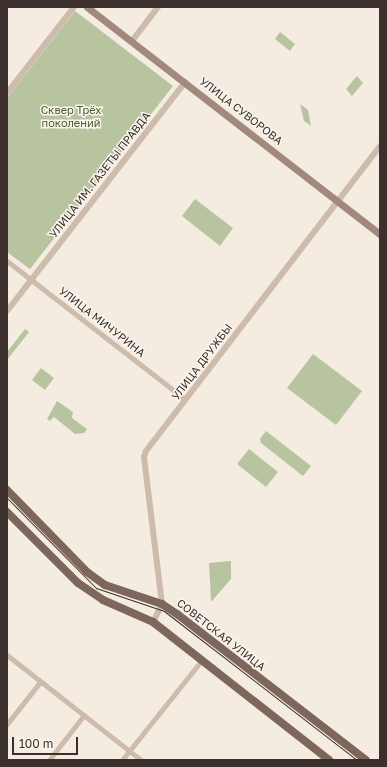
<!DOCTYPE html>
<meta charset="utf-8">
<style>
body{margin:0}
#map{position:relative;width:387px;height:767px;overflow:hidden;background:#f4ebe1;font-family:"Golos Text",sans-serif}
div>[style]{position:absolute}
.green>*{inset:0;background:#b8c4a0}
.minor>*{height:5px;margin:-2.5px;padding:0 2.5px;transform-origin:2.5px;border-radius:2.5px;background:#cdbbac}
.tertiary>*{height:6px;margin:-3px;padding:0 3px;transform-origin:3px;border-radius:3px;background:#cdbbac}
.secondary>*{height:7px;margin:-3.5px;padding:0 3.5px;transform-origin:3.5px;border-radius:3.5px;background:#a18a7d}
.primary>*{height:8px;margin:-4px;padding:0 4px;transform-origin:4px;border-radius:4px;background:#7d675c}
.tram>*{height:1px;margin:-0.5px;padding:0 0.5px;transform-origin:0.5px;border-radius:0.5px;background:#3b302b}
span{translate:-50% -50%;white-space:nowrap;text-align:center;line-height:1.15;-webkit-text-stroke:3px #fbf5ee;paint-order:stroke}
.park-label{font-size:11px;color:#4a5a2e}
.street-label{font-size:11px;color:#3b302b}
.frame{position:absolute;inset:0;border:8px solid #3b302b;pointer-events:none}
.scale{position:absolute;left:12px;top:737px;width:66px;height:18px;box-sizing:border-box;border:2px solid #3b302b;border-top:0;padding-left:5px;font-size:12px;line-height:14px;white-space:nowrap;color:#3b302b;-webkit-text-stroke:3px #fbf5ee;paint-order:stroke}
</style>
<div id="map">
<div class="green">
<div style="clip-path:polygon(75px 11px,173px 86px,30px 269px,7px 252px,7px 98px)"></div>
<div style="clip-path:polygon(280px 32px,295px 44px,290px 51px,275px 39px)"></div>
<div style="clip-path:polygon(357px 76px,363px 83px,352px 96px,346px 89px)"></div>
<div style="clip-path:polygon(300px 104px,308px 110px,311px 126px,304px 121px)"></div>
<div style="clip-path:polygon(195px 199px,233px 228px,220px 246px,182px 216px)"></div>
<div style="clip-path:polygon(25px 329px,29px 332px,7px 360px,7px 352px)"></div>
<div style="clip-path:polygon(313px 354px,362px 391px,336px 425px,287px 388px)"></div>
<div style="clip-path:polygon(41px 368px,54px 378px,45px 390px,32px 380px)"></div>
<div style="clip-path:polygon(57px 401px,73px 412px,72px 418px,87px 429px,84px 433px,75px 434px,54px 417px,50px 421px,47px 419px)"></div>
<div style="clip-path:polygon(266px 431px,311px 466px,303px 476px,261px 443px,260px 439px)"></div>
<div style="clip-path:polygon(249px 449px,278px 472px,266px 487px,237px 464px)"></div>
<div style="clip-path:polygon(231px 561px,231px 579px,211px 602px,209px 563px)"></div>
</div>
<div class="minor">
<div style="left:7px;top:261px;width:225px;rotate:37.8deg"></div>
<div style="left:7px;top:655px;width:170px;rotate:38.1deg"></div>
<div style="left:7px;top:724px;width:53px;rotate:-51.8deg"></div>
<div style="left:49px;top:760px;width:57px;rotate:-52.1deg"></div>
<div style="left:122px;top:760px;width:127px;rotate:-51.4deg"></div>
</div>
<div class="tertiary">
<div style="left:132px;top:41px;width:43px;rotate:-52.6deg"></div>
<div style="left:7px;top:93px;width:109px;rotate:-52.1deg"></div>
<div style="left:7px;top:311px;width:290px;rotate:-52.1deg"></div>
<div style="left:153px;top:622px;width:20px;rotate:-63deg"></div>
<div style="left:162px;top:604px;width:148px;rotate:-97deg"></div>
<div style="left:144px;top:457px;width:6px;rotate:-72deg"></div>
<div style="left:146px;top:451px;width:384px;rotate:-52.5deg"></div>
</div>
<div class="secondary">
<div style="left:87px;top:7px;width:371px;rotate:37.8deg"></div>
</div>
<div class="primary">
<div style="left:7px;top:490px;width:115px;rotate:45.7deg"></div>
<div style="left:87px;top:572px;width:22px;rotate:36deg"></div>
<div style="left:105px;top:585px;width:60px;rotate:18.4deg"></div>
<div style="left:162px;top:604px;width:18px;rotate:34deg"></div>
<div style="left:177px;top:614px;width:239px;rotate:37.7deg"></div>
<div style="left:7px;top:512px;width:100px;rotate:45deg"></div>
<div style="left:78px;top:583px;width:30px;rotate:34deg"></div>
<div style="left:103px;top:600px;width:55px;rotate:23.7deg"></div>
<div style="left:153px;top:622px;width:224px;rotate:38.1deg"></div>
</div>
<div class="tram">
<div style="left:7px;top:498px;width:127px;rotate:45.3deg"></div>
<div style="left:96px;top:588px;width:72px;rotate:18.7deg"></div>
<div style="left:164px;top:611px;width:244px;rotate:37.7deg"></div>
</div>
<div class="park-label">
<span style="left:71px;top:117px">Сквер Трёх<br>поколений</span>
</div>
<div class="street-label">
<span style="left:241px;top:111px;rotate:38deg">УЛИЦА СУВОРОВА</span>
<span style="left:100px;top:175px;rotate:-52deg">УЛИЦА ИМ. ГАЗЕТЫ ПРАВДА</span>
<span style="left:102px;top:322px;rotate:38deg">УЛИЦА МИЧУРИНА</span>
<span style="left:202px;top:362px;rotate:-53deg">УЛИЦА ДРУЖБЫ</span>
<span style="left:221px;top:635px;rotate:38deg">СОВЕТСКАЯ УЛИЦА</span>
</div>
<div class="frame"></div>
<div class="scale">100 m</div>
</div>
